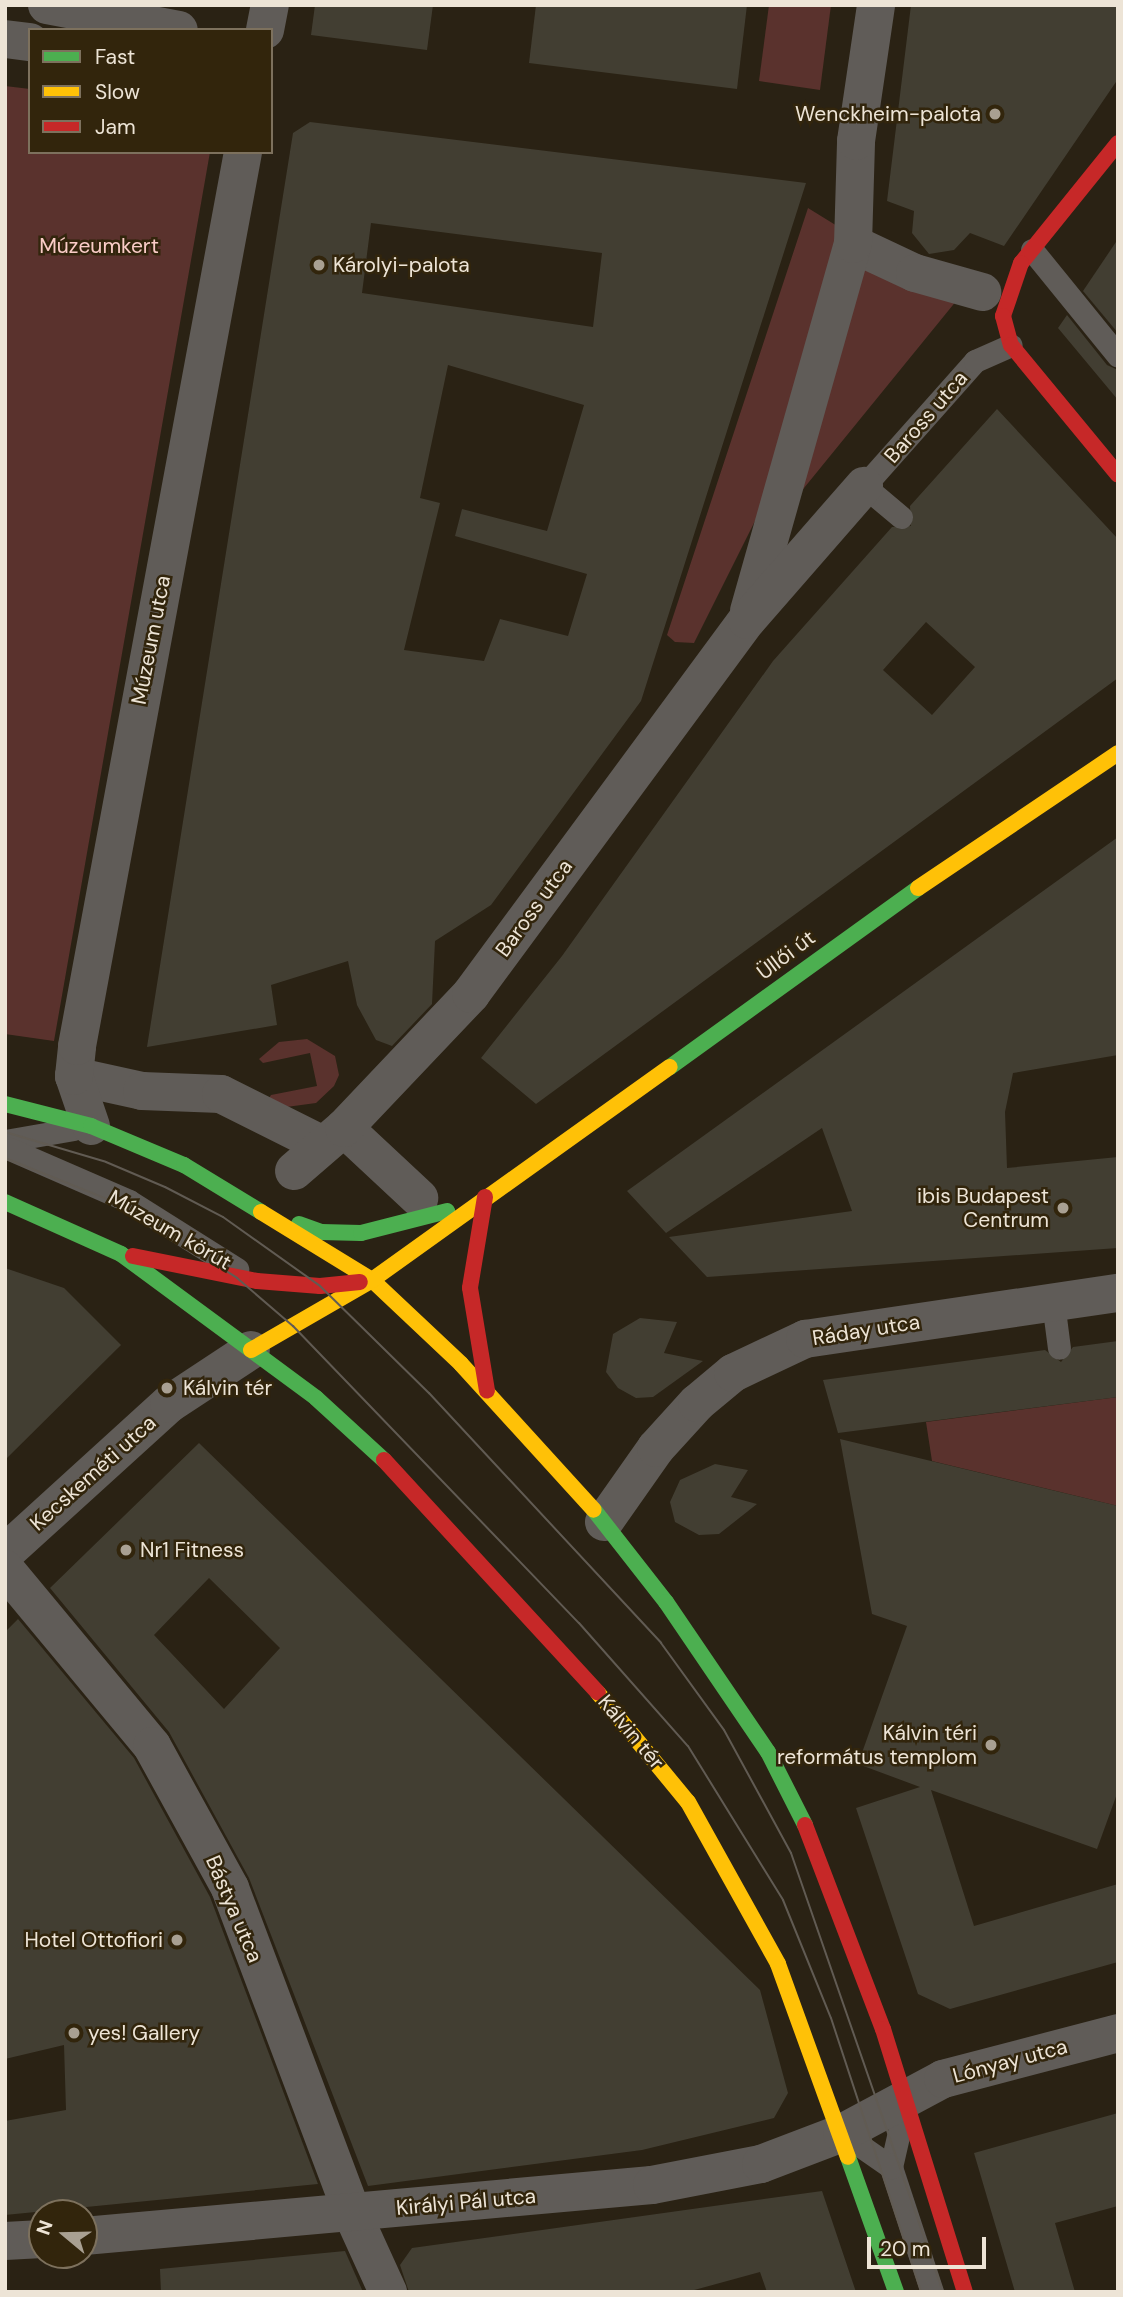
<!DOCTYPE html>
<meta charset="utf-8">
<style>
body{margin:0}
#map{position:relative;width:1123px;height:2297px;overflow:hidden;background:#2a2214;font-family:"DM Sans",sans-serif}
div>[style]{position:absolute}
.green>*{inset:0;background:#5a322d}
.building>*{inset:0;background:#423e32}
.lane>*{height:23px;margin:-11.5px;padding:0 11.5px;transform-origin:11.5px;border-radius:11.5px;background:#605c58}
.street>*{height:38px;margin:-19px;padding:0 19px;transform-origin:19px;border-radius:19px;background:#605c58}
.fast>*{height:16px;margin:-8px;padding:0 8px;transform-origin:8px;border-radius:8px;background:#4caf50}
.slow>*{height:16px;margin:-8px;padding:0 8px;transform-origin:8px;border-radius:8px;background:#ffc107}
.jam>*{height:16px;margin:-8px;padding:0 8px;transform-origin:8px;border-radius:8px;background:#c62828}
.tram>*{height:2px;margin:-1px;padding:0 1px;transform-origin:1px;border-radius:1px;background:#615b53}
.dots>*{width:19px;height:19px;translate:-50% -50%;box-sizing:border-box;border:4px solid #32250c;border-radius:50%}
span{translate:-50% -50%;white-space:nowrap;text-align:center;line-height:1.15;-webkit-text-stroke:5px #32250c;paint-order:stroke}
.poi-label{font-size:21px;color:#ede4d6}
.right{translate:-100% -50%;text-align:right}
.left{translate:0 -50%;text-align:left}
.park-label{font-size:21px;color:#faccc7}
.street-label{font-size:21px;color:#ede4d6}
.frame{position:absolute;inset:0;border:7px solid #ede4d6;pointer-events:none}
.legend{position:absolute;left:28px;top:28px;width:245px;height:126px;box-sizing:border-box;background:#32250c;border:2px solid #7d715d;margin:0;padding:9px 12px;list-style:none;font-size:21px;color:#ede4d6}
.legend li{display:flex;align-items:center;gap:14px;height:35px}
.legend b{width:35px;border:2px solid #7d715d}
.north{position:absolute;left:28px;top:2199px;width:70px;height:70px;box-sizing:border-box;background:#32250c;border:2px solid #7d715d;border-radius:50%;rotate:289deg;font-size:19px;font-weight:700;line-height:28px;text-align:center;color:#ede4d6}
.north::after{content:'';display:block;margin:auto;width:24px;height:32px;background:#a9a092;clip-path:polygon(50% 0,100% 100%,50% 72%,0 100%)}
.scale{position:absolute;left:867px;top:2237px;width:119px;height:32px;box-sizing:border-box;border:4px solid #ede4d6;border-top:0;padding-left:9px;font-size:21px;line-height:24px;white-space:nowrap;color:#ede4d6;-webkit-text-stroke:5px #32250c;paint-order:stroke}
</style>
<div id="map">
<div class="green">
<div style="clip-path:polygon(769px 5px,831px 5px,820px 90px,759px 81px)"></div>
<div style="clip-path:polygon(5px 86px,30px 89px,30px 152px,210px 152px,54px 1041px,5px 1034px)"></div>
<div style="clip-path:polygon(808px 208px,957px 300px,791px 504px,765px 501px,694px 643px,675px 642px,667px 635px)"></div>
<div style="clip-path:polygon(307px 1039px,335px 1056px,339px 1075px,334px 1086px,316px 1103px,279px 1108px,268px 1100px,271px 1095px,317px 1086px,310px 1053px,263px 1063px,259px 1059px,279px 1042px)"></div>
<div style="clip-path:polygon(1118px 1397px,1118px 1506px,932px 1461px,926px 1422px)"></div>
</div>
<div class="building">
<div style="clip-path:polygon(315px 5px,433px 5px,427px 50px,311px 35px)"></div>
<div style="clip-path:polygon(536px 5px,747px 5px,737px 89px,529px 63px)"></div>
<div style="clip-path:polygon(911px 5px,1118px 5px,1118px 79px,1004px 246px,970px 233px,954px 250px,929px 254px,912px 233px,914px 211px,887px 201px)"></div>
<div style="clip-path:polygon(evenodd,310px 122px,806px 183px,641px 701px,491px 905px,435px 941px,432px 1004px,392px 1046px,376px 1040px,357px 1005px,348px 961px,271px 985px,277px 1025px,147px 1047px,293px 133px,310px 122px,371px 223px,602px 253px,593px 327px,362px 293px,371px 223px,310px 122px,448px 365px,584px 405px,547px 531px,462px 509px,455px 536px,587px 574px,568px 636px,500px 619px,484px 661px,404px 650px,440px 503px,420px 498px,448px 365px)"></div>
<div style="clip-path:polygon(1118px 239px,1118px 333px,1083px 291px)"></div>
<div style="clip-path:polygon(1067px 315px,1107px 365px,1118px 370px,1118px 400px,1058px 328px)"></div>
<div style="clip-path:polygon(evenodd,997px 409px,1118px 539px,1118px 678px,536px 1104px,481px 1058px,562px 956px,773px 661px,892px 527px,911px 526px,910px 506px,997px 409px,926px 622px,975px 667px,932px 715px,883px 670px,926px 622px)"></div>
<div style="clip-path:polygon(1118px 837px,1118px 1055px,1013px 1073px,1005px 1112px,1007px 1168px,1118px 1157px,1118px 1248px,707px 1277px,669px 1237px,852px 1211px,822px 1128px,666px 1233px,627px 1191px)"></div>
<div style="clip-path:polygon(5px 1268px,64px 1288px,121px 1345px,5px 1460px)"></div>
<div style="clip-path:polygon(640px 1318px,677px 1322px,664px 1353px,703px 1361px,653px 1397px,636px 1398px,618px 1388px,606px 1372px,613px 1334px)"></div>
<div style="clip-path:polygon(1118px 1341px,1118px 1397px,838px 1433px,823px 1380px,1045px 1350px,1061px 1362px,1073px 1347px)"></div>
<div style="clip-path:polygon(840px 1439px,1118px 1506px,1118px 1791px,1097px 1849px,931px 1790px,974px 1926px,1118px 1884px,1118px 1962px,950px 2009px,918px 1994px,856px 1808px,920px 1787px,858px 1764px,907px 1626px,872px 1614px)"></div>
<div style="clip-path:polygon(evenodd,199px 1443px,760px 1990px,788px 2093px,774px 2118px,642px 2150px,368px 2186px,249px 1878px,169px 1732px,50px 1588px,199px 1443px,209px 1578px,280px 1648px,224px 1709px,154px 1635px,209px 1578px)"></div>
<div style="clip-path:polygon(715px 1464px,748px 1470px,731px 1497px,757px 1504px,719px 1534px,699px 1535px,675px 1522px,670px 1502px,680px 1480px)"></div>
<div style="clip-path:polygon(18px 1619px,134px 1758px,210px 1897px,318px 2184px,5px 2215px,5px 2121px,66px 2110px,64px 2045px,5px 2059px,5px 1632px)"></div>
<div style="clip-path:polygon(1118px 2113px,1118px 2206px,1055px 2223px,1075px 2292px,1015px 2292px,974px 2153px)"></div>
<div style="clip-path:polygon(822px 2191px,856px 2292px,767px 2292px,760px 2272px,687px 2292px,409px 2292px,400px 2265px,412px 2248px)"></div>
<div style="clip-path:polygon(345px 2251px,363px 2292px,161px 2292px,160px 2269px)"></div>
</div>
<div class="lane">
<div style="left:1032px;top:250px;width:136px;rotate:50.9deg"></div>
<div style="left:901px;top:517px;width:48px;rotate:-140deg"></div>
<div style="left:864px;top:486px;width:167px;rotate:-48.4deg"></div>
<div style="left:975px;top:361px;width:39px;rotate:-24deg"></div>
<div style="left:5px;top:1141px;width:70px;rotate:-9.9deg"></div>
<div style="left:5px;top:1147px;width:135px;rotate:23.5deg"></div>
<div style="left:129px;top:1201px;width:128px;rotate:32.2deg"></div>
<div style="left:1053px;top:1302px;width:46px;rotate:82.6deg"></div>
<div style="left:904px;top:2110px;width:58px;rotate:102.8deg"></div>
<div style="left:891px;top:2167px;width:132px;rotate:71.8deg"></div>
<div style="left:842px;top:2133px;width:60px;rotate:34.8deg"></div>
</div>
<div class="street">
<div style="left:47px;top:5px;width:134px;rotate:10.7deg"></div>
<div style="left:265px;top:30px;width:25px;rotate:-79deg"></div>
<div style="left:5px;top:39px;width:25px;rotate:7deg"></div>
<div style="left:853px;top:244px;width:68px;rotate:25.1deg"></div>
<div style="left:915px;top:273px;width:70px;rotate:15.8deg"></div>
<div style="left:749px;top:611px;width:381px;rotate:-74.2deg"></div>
<div style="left:853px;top:244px;width:103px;rotate:-88.3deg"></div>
<div style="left:856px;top:141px;width:137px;rotate:-81.6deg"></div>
<div style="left:74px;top:1076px;width:70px;rotate:12.4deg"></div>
<div style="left:142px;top:1091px;width:79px;rotate:2.2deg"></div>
<div style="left:221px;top:1094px;width:114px;rotate:26.6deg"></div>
<div style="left:91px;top:1126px;width:53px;rotate:-108.8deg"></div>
<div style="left:74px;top:1076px;width:30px;rotate:-84deg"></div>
<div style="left:77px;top:1046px;width:909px;rotate:-79.48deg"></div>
<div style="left:344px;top:1128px;width:103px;rotate:43deg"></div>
<div style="left:294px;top:1171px;width:66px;rotate:-40.7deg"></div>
<div style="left:344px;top:1128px;width:185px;rotate:-46.5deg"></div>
<div style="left:471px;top:994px;width:465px;rotate:-53.6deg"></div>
<div style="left:747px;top:620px;width:178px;rotate:-48.9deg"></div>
<div style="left:604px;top:1522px;width:90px;rotate:-54.9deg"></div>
<div style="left:656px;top:1448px;width:61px;rotate:-47.7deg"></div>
<div style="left:697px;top:1403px;width:47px;rotate:-39.8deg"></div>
<div style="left:733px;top:1373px;width:80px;rotate:-25.3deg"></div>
<div style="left:805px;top:1339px;width:316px;rotate:-8.4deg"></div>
<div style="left:5px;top:1553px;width:222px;rotate:-42.3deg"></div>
<div style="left:169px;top:1404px;width:98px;rotate:-33.4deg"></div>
<div style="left:5px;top:1569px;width:230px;rotate:50.3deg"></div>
<div style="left:152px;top:1746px;width:162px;rotate:61.2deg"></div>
<div style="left:230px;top:1888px;width:347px;rotate:69.4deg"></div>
<div style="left:352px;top:2213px;width:87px;rotate:65.5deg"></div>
<div style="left:84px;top:2236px;width:570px;rotate:-5.13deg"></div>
<div style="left:652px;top:2185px;width:111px;rotate:-10.9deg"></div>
<div style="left:761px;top:2164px;width:87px;rotate:-20.9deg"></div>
<div style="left:842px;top:2133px;width:115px;rotate:-28.1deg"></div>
<div style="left:943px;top:2079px;width:181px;rotate:-14.7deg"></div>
<div style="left:5px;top:2241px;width:37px;rotate:-3deg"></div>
</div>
<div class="fast">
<div style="left:670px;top:1067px;width:306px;rotate:-35.8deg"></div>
<div style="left:5px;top:1104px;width:89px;rotate:14.3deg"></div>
<div style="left:91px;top:1126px;width:101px;rotate:22.8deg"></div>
<div style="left:184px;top:1165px;width:90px;rotate:31.4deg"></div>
<div style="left:5px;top:1202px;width:127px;rotate:24.1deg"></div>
<div style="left:121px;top:1254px;width:242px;rotate:36.4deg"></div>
<div style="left:316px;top:1398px;width:92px;rotate:42.4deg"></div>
<div style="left:299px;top:1224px;width:23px;rotate:20deg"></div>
<div style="left:321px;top:1232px;width:40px;rotate:1.4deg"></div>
<div style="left:361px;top:1233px;width:89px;rotate:-14.3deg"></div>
<div style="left:594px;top:1510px;width:117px;rotate:52deg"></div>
<div style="left:666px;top:1602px;width:181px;rotate:55.8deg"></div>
<div style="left:768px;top:1752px;width:82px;rotate:63.1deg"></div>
<div style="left:848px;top:2157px;width:143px;rotate:70.4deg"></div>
</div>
<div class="slow">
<div style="left:918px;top:888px;width:241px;rotate:-34deg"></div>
<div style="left:261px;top:1212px;width:130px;rotate:31.5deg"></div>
<div style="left:372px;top:1280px;width:122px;rotate:43.3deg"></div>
<div style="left:461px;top:1364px;width:197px;rotate:47.7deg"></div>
<div style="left:251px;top:1350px;width:140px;rotate:-30deg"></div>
<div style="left:372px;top:1280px;width:366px;rotate:-35.6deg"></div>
<div style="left:598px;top:1693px;width:141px;rotate:50.5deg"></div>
<div style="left:688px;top:1802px;width:185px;rotate:60.9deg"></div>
<div style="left:778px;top:1964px;width:205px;rotate:70.1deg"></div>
</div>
<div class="jam">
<div style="left:1118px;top:143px;width:154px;rotate:128.9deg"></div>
<div style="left:1021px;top:263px;width:56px;rotate:108.8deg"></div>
<div style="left:1003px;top:316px;width:30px;rotate:75deg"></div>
<div style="left:1011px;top:345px;width:168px;rotate:50.5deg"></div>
<div style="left:485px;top:1197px;width:92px;rotate:99.4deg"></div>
<div style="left:470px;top:1288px;width:104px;rotate:80.6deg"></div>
<div style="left:133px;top:1256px;width:126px;rotate:11.4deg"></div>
<div style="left:257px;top:1281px;width:63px;rotate:4.5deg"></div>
<div style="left:320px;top:1286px;width:40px;rotate:-5.7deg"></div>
<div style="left:384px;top:1460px;width:316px;rotate:47.4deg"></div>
<div style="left:805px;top:1825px;width:218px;rotate:69.1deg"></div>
<div style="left:883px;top:2029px;width:275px;rotate:72.7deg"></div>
</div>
<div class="tram">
<div style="left:5px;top:1132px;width:105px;rotate:16.5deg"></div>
<div style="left:106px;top:1162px;width:64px;rotate:23deg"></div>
<div style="left:165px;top:1187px;width:65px;rotate:27.3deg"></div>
<div style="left:223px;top:1217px;width:119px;rotate:35.4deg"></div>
<div style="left:320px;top:1286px;width:153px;rotate:44.5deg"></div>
<div style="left:429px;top:1393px;width:341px;rotate:47.1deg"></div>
<div style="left:661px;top:1643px;width:107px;rotate:54.1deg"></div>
<div style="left:724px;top:1730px;width:140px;rotate:61.4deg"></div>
<div style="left:791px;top:1853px;width:465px;rotate:70.9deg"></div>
<div style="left:5px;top:1158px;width:131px;rotate:21.9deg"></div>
<div style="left:127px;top:1207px;width:131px;rotate:32.8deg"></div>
<div style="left:237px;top:1278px;width:74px;rotate:40.6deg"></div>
<div style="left:293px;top:1326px;width:412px;rotate:46.1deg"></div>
<div style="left:579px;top:1623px;width:164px;rotate:48.5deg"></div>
<div style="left:688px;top:1746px;width:181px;rotate:58.3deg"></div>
<div style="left:783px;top:1900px;width:127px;rotate:67.9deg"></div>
<div style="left:831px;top:2018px;width:288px;rotate:71.8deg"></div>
</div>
<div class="dots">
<div style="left:995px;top:114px;background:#a9a092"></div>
<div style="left:319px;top:265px;background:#a9a092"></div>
<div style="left:1063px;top:1208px;background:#a9a092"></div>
<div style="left:167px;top:1388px;background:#a9a092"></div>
<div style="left:126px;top:1550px;background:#a9a092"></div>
<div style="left:991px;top:1745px;background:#a9a092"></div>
<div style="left:177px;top:1940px;background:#a9a092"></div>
<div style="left:74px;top:2033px;background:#a9a092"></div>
</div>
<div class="poi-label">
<span class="right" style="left:981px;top:114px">Wenckheim-palota</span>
<span class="left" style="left:333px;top:265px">Károlyi-palota</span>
<span class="right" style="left:1049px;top:1208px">ibis Budapest<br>Centrum</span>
<span class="left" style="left:183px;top:1388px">Kálvin tér</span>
<span class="left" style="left:140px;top:1550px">Nr1 Fitness</span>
<span class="right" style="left:977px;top:1745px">Kálvin téri<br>református templom</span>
<span class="right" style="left:163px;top:1940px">Hotel Ottofiori</span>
<span class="left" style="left:88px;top:2033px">yes! Gallery</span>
</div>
<div class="park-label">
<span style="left:99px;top:246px">Múzeumkert</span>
</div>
<div class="street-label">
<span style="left:926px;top:417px;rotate:-49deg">Baross utca</span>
<span style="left:151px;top:640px;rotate:-79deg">Múzeum utca</span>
<span style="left:534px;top:908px;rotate:-54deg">Baross utca</span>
<span style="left:786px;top:955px;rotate:-37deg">Üllői út</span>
<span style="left:170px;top:1230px;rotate:30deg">Múzeum körút</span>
<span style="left:866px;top:1330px;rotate:-9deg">Ráday utca</span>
<span style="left:93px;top:1473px;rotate:-42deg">Kecskeméti utca</span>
<span style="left:631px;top:1732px;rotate:50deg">Kálvin tér</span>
<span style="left:234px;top:1909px;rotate:67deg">Bástya utca</span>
<span style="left:1010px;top:2061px;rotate:-15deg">Lónyay utca</span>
<span style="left:466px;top:2202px;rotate:-5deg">Királyi Pál utca</span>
</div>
<div class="frame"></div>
<ul class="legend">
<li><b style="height:9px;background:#4caf50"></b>Fast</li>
<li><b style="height:9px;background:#ffc107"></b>Slow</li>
<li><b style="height:9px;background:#c62828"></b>Jam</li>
</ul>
<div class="north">N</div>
<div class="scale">20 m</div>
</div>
